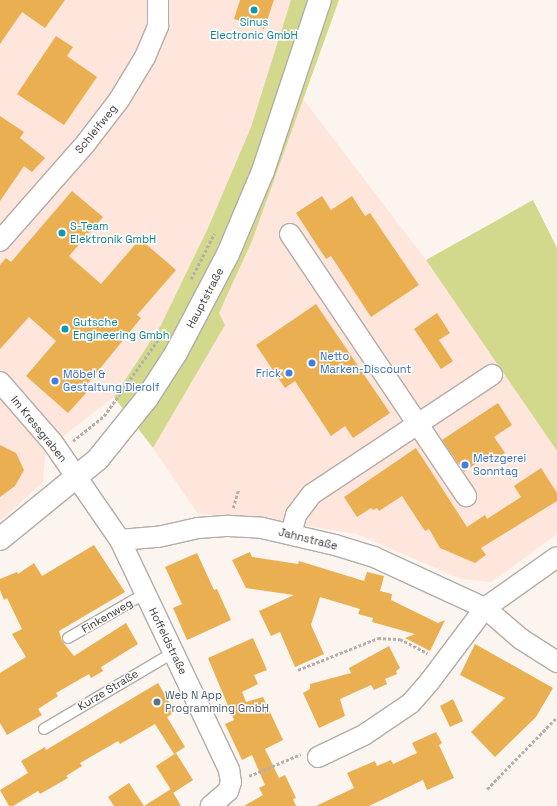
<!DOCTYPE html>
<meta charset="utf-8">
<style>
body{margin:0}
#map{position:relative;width:557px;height:806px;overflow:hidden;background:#fbf4ef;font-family:"Space Grotesk",sans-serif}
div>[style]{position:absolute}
.commercial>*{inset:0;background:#fee6dc}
.green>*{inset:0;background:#d2d88c}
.building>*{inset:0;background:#eaaf51}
.path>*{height:2.5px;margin-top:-1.25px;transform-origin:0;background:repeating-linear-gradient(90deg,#b5b0ac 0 3px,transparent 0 5px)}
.roads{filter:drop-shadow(1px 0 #b3aca8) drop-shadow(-1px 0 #b3aca8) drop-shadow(0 1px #b3aca8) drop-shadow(0 -1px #b3aca8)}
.lane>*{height:10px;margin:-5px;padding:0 5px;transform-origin:5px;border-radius:5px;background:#fff}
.street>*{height:20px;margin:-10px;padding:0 10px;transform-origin:10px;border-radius:10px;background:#fff}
.secondary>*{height:22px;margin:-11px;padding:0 11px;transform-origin:11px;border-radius:11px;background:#fff}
.dots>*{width:11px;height:11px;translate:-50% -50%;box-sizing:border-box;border:2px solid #fff;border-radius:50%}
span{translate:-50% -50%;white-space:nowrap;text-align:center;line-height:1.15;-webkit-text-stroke:3px #fff;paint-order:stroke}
.culture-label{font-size:11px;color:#0d838f}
.left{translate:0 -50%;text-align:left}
.street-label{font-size:11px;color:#3b3836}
.shop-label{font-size:11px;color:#366cbe}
.right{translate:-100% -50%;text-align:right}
.service-label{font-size:11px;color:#4e5e75}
</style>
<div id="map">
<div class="commercial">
<div style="clip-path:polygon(0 0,291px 0,251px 127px,208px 228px,161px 325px,114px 397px,63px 436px,45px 456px,43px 482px,0 521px)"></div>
<div style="clip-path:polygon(303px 99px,426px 260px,557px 451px,557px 534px,491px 582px,461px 579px,357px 534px,262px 519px,198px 514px,153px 448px,225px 325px,219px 313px,252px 241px)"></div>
</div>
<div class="green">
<div style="clip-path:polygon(291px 0,339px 0,252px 241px,219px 313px,225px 325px,153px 448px,114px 397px,161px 325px,208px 228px,251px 127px)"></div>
<div style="clip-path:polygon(533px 200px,557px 248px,557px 451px,426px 260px)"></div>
</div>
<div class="building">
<div style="clip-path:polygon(0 0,65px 0,45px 28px,22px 12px,0 44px)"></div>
<div style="clip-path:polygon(240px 0,274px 0,264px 29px,234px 19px)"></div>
<div style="clip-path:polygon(56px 36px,73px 47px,67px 56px,97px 77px,64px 125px,17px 94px)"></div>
<div style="clip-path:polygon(0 116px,24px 132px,20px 138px,45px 158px,32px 172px,24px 166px,0 201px)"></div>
<div style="clip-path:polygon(72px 191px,103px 217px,69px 256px,101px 284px,140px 239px,176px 270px,137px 315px,141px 318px,85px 387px,88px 391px,68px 413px,26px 376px,56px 341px,29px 317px,0 349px,0 265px,6px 258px,11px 262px)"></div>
<div style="clip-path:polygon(322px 196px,331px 210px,352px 196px,365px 216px,370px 213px,419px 285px,371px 317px,331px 256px,326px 259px,296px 213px)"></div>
<div style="clip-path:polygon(316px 304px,390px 413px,353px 438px,345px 426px,331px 436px,295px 381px,285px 388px,256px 345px)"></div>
<div style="clip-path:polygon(437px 313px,450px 333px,439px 340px,453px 361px,441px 369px,414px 329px)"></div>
<div style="clip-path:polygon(498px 403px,512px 425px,494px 437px,505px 453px,492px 462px,488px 455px,464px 472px,442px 440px)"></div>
<div style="clip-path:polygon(0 445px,16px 453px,24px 470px,15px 486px,0 497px)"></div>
<div style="clip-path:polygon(416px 448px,467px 527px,485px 515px,487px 519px,521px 497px,514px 486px,541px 468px,557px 493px,557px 501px,481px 548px,486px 555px,475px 563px,440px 548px,429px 529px,425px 531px,402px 496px,379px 511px,377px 508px,373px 510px,371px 508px,357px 517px,344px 497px)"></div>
<div style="clip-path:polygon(94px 545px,125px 592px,59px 631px,62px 641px,74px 656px,126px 623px,138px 644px,101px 667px,103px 671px,91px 678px,89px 674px,56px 693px,58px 696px,38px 709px,42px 715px,7px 735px,0 723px,0 673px,26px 657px,12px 634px,22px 629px,7px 598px,4px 600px,0 590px,0 579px,17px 572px,18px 574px,34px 563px,42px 576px)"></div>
<div style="clip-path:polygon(250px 552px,252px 557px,298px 564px,299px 561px,364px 581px,367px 572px,384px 576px,380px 591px,392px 594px,391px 600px,438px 623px,445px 620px,430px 651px,405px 638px,415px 634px,372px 622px,373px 618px,358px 614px,360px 609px,320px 597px,311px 625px,324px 654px,295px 667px,280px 632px,271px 636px,259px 611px,294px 595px,246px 588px,232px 560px)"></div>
<div style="clip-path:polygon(197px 553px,214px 590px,217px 589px,231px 620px,187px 640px,173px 608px,182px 604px,165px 567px)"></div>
<div style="clip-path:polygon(253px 638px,267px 670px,254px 675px,258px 684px,242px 692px,246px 702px,263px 697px,283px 740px,265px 749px,279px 778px,285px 775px,296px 798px,293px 799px,296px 806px,244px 806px,263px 795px,259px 788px,265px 785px,252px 755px,242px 760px,225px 724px,234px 720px,208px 658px)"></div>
<div style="clip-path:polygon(475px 644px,553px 688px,536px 717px,495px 757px,471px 732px,505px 698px,460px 675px)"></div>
<div style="clip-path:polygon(389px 646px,400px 668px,396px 671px,397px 674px,385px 679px,387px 684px,374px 690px,371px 685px,340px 699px,345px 716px,319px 728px,303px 693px,310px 689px,310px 684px,351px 673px,349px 668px)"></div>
<div style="clip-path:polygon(158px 683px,175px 712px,167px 717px,185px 747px,174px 754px,155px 724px,120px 744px,118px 741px,80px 763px,82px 766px,66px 776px,68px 778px,40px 794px,38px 791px,13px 806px,9px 806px,0 790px,28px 773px,21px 761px,45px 747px,46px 750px)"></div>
<div style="clip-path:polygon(453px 699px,463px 721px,450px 727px,440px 706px)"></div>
<div style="clip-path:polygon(436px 732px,442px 743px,439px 745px,454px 778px,427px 790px,423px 780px,369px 806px,316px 806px,354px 788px,347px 773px,375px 761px,377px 766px,391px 760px,393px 764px,417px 753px,412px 743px)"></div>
<div style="clip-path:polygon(176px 753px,193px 780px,173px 793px,156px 766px)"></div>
<div style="clip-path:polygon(129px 783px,144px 806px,171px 789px,181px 806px,114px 806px,108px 797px)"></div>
</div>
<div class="path">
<div style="left:191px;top:279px;width:51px;rotate:-62.9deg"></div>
<div style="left:73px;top:441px;width:40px;rotate:-39deg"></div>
<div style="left:104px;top:416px;width:105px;rotate:-54.7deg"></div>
<div style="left:233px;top:508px;width:19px;rotate:-74deg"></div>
<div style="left:298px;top:670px;width:86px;rotate:-21.8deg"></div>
<div style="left:378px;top:638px;width:22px;rotate:3deg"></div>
<div style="left:400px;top:639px;width:31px;rotate:27deg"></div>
<div style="left:249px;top:776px;width:56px;rotate:-22.9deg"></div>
<div style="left:487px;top:789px;width:100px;rotate:-45.8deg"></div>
</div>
<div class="roads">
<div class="lane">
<div style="left:68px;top:638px;width:90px;rotate:-30deg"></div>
<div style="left:44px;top:729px;width:151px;rotate:-30.6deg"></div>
</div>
<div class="street">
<div style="left:290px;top:234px;width:316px;rotate:56.1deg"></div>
<div style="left:0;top:241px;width:130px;rotate:-48.7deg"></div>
<div style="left:86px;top:143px;width:54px;rotate:-52.5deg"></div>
<div style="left:119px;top:100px;width:50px;rotate:-58.8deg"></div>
<div style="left:145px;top:57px;width:34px;rotate:-67deg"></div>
<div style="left:158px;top:26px;width:26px;rotate:-90deg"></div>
<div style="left:0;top:382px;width:81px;rotate:49deg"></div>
<div style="left:53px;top:443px;width:118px;rotate:55.4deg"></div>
<div style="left:120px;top:540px;width:255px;rotate:64.6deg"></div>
<div style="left:229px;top:770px;width:12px;rotate:81deg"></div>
<div style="left:231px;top:782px;width:9px;rotate:108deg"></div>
<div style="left:228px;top:791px;width:23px;rotate:139deg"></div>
<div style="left:291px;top:534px;width:20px;rotate:-75deg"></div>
<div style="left:296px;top:515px;width:26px;rotate:-53deg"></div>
<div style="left:312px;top:494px;width:216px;rotate:-33.5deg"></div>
<div style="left:120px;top:540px;width:38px;rotate:-5deg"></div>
<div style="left:158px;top:537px;width:41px;rotate:-12.7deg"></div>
<div style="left:198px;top:528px;width:31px;rotate:-4deg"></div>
<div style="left:229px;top:526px;width:33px;rotate:3deg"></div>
<div style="left:262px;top:528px;width:75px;rotate:13.1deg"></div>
<div style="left:335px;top:545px;width:41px;rotate:17.1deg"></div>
<div style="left:374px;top:557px;width:122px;rotate:24.7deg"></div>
<div style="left:485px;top:608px;width:48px;rotate:40.7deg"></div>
<div style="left:521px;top:639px;width:43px;rotate:32.6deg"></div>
<div style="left:318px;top:757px;width:51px;rotate:-25.6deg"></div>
<div style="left:364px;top:735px;width:57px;rotate:-34.2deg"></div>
<div style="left:411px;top:703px;width:29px;rotate:-49deg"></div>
<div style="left:430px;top:681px;width:91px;rotate:-53deg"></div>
<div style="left:485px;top:608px;width:88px;rotate:-35.3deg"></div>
</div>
<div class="secondary">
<div style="left:0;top:539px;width:127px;rotate:-39.2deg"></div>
<div style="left:98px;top:459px;width:78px;rotate:-51.2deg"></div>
<div style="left:147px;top:398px;width:54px;rotate:-57.2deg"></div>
<div style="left:176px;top:353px;width:112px;rotate:-62.3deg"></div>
<div style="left:228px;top:254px;width:90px;rotate:-67.1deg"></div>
<div style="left:263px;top:171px;width:180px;rotate:-71.6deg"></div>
</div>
</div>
<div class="dots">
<div style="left:254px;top:10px;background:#0f9aa8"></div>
<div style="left:62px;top:233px;background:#0f9aa8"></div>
<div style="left:65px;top:329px;background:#0f9aa8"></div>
<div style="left:312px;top:363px;background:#3f7fe0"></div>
<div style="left:289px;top:373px;background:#3f7fe0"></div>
<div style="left:55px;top:381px;background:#3f7fe0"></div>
<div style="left:465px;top:465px;background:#3f7fe0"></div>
<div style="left:157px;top:702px;background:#5c6f8a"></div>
</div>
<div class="culture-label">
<span style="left:254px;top:29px">Sinus<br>Electronic GmbH</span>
<span class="left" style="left:70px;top:233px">S-Team<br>Elektronik GmbH</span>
<span class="left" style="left:73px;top:329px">Gutsche<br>Engineering Gmbh</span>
</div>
<div class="street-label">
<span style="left:96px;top:129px;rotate:-51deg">Schleifweg</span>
<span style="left:205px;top:298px;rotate:-62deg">Hauptstraße</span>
<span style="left:39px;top:429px;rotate:51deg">Im Kressgraben</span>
<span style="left:308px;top:539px;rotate:14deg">Jahnstraße</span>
<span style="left:107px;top:616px;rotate:-30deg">Finkenweg</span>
<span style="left:168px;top:641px;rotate:64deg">Hoffeldstraße</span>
<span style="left:108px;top:690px;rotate:-31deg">Kurze Straße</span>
</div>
<div class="shop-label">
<span class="left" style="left:320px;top:363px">Netto<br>Marken-Discount</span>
<span class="right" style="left:281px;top:373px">Frick</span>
<span class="left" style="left:63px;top:381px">Möbel &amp;<br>Gestaltung Dierolf</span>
<span class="left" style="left:473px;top:465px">Metzgerei<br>Sonntag</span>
</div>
<div class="service-label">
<span class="left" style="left:165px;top:702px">Web N App<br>Programming GmbH</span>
</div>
</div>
